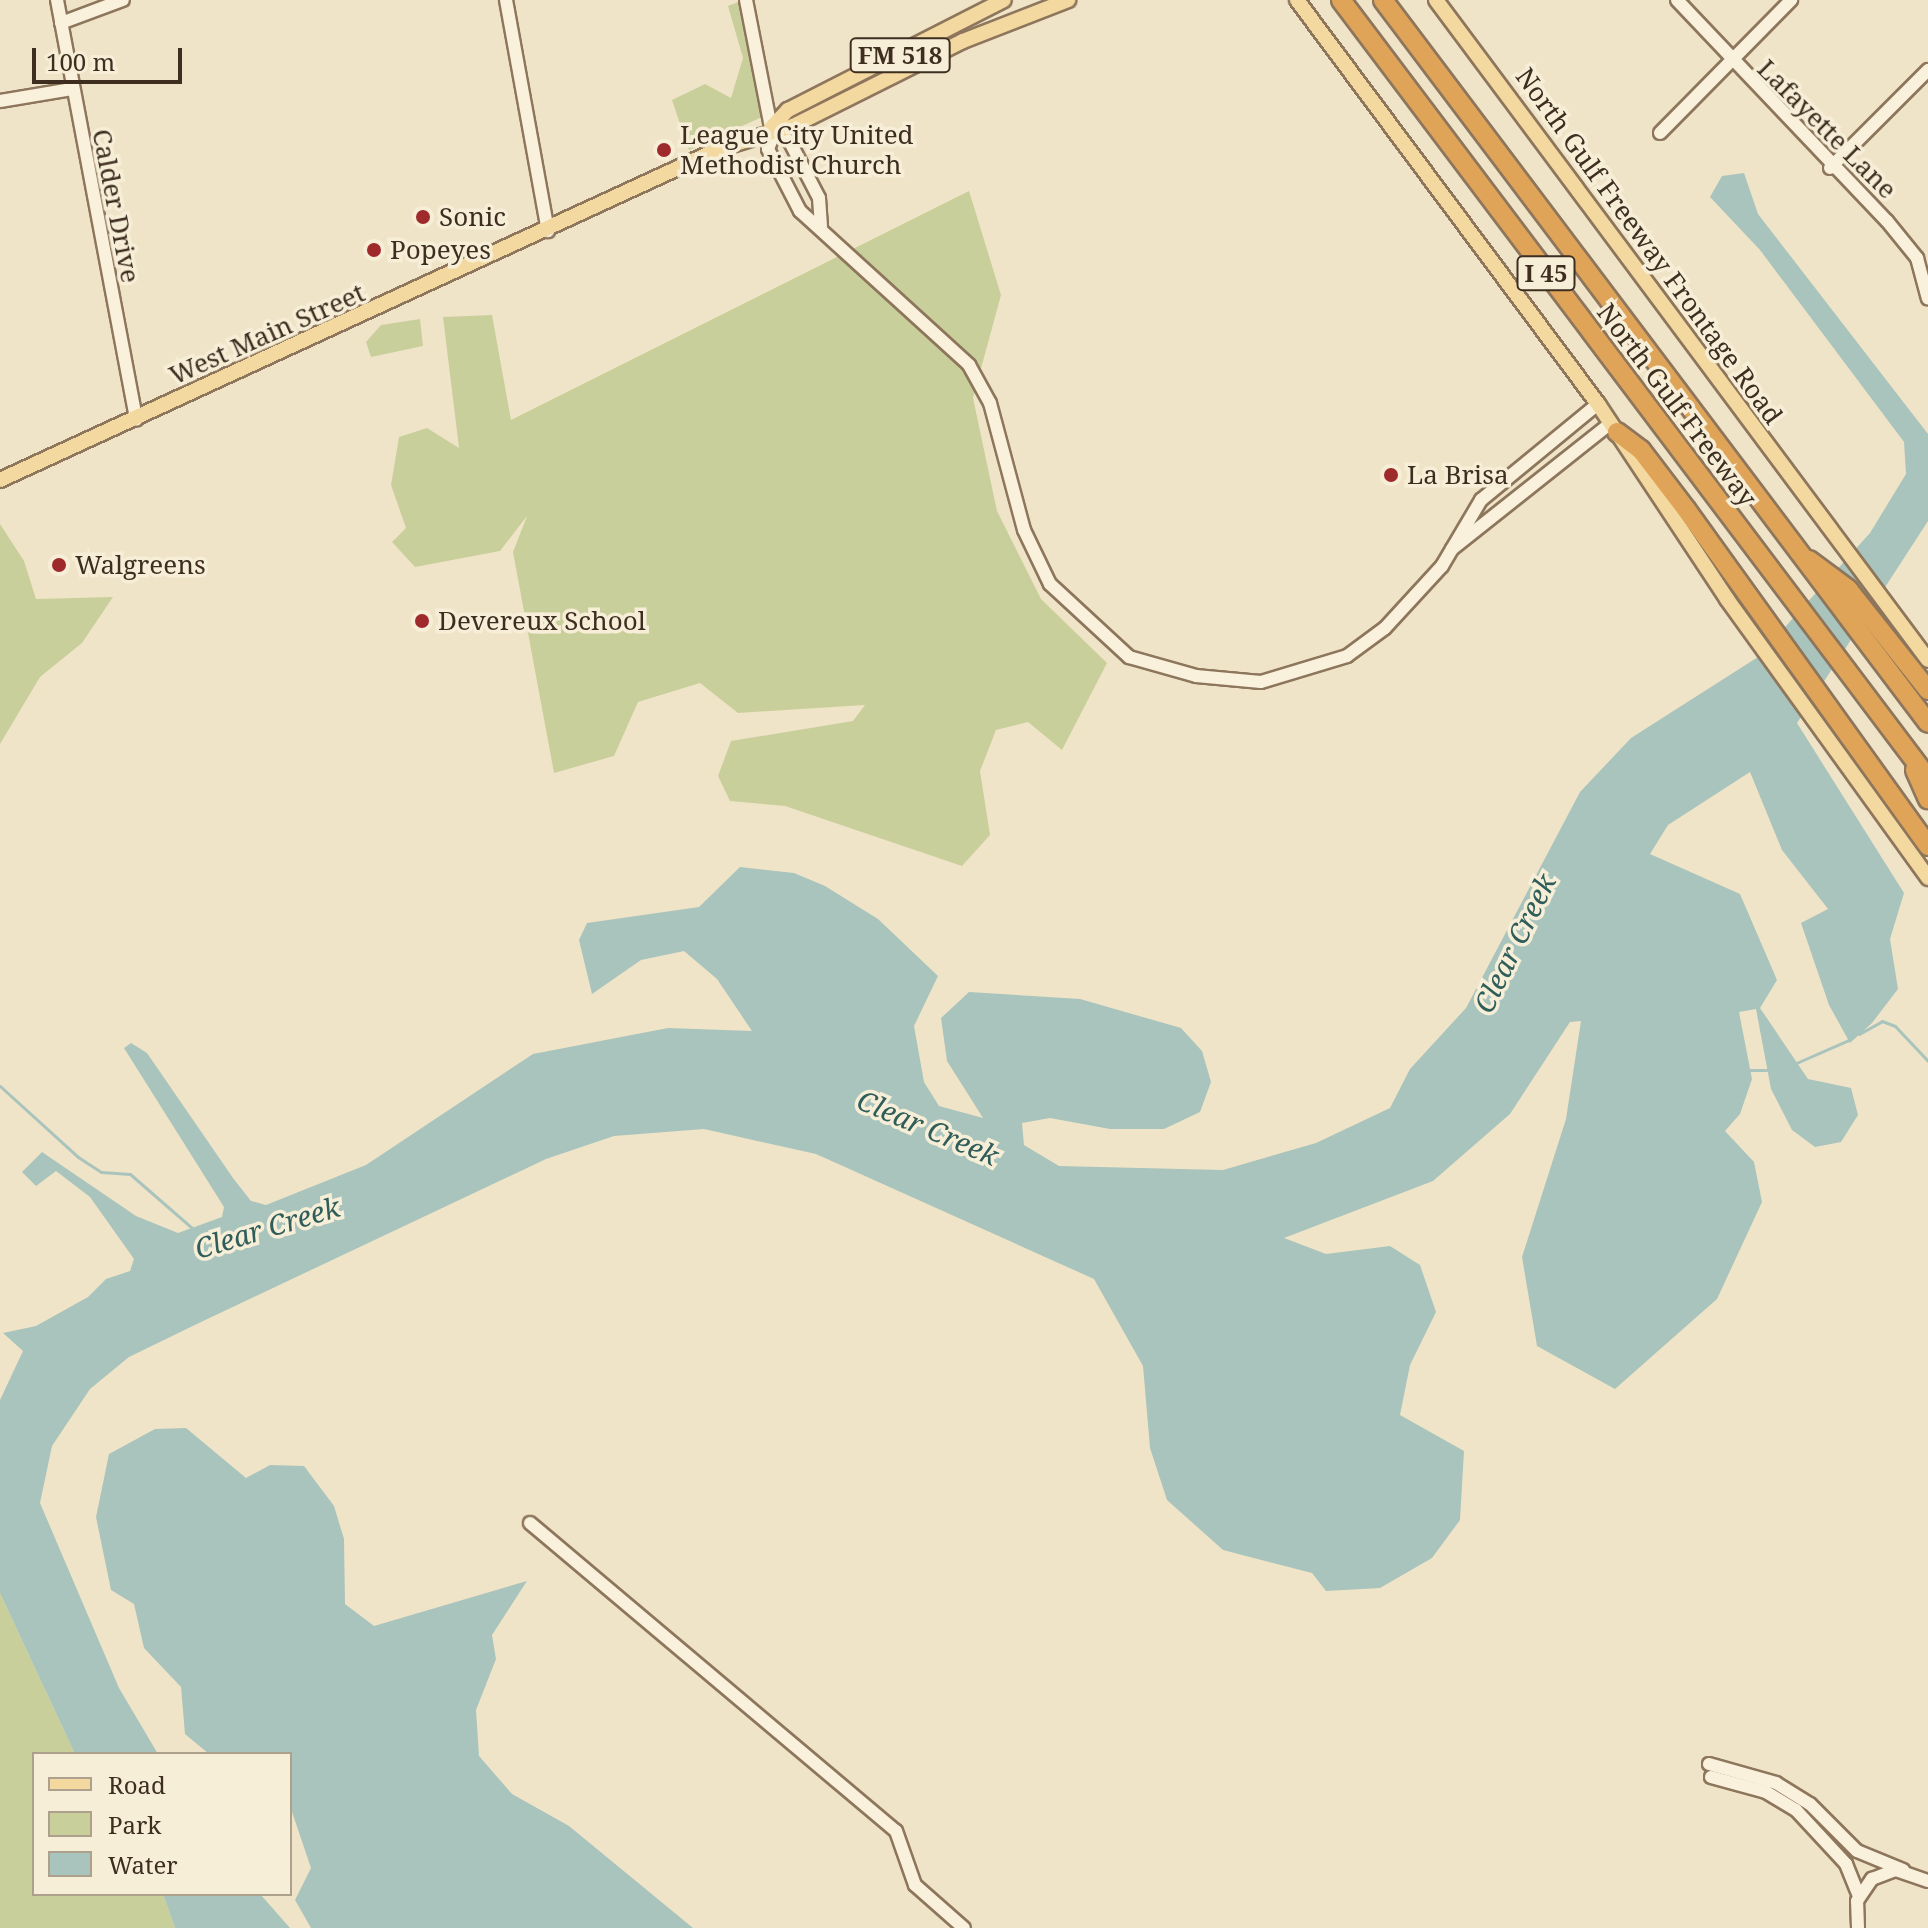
<!DOCTYPE html>
<style>
body{margin:0}
#map{position:relative;width:1928px;height:1928px;overflow:hidden;background:#f0e4c8;font-family:"Noto Serif",serif}
div>[style]{position:absolute}
.green>*{inset:0;background:#c9cf9b}
.water>*{inset:0;background:#a9c4bc}
.stream>*{height:3px;margin:-1.5px;padding:0 1.5px;transform-origin:1.5px;border-radius:1.5px;background:#a9c4bc}
.roads{filter:drop-shadow(2px 0 #8d765c) drop-shadow(-2px 0 #8d765c) drop-shadow(0 2px #8d765c) drop-shadow(0 -2px #8d765c)}
.minor>*{height:12px;margin:-6px;padding:0 6px;transform-origin:6px;border-radius:6px;background:#faf1dc}
.major>*{height:14px;margin:-7px;padding:0 7px;transform-origin:7px;border-radius:7px;background:#f3d9a0}
.highway>*{height:18px;margin:-9px;padding:0 9px;transform-origin:9px;border-radius:9px;background:#e0a458}
.dots>*{width:22px;height:22px;translate:-50% -50%;box-sizing:border-box;border:4px solid #f7eed8;border-radius:50%}
span{translate:-50% -50%;white-space:nowrap;text-align:center;line-height:1.15;-webkit-text-stroke:7px #f7eed8;paint-order:stroke}
.shield-label span{padding:2px 6px;background:#f7eed8;border:2px solid;border-radius:6px;-webkit-text-stroke-width:0}
.shield-label{font-size:24px;color:#3d2e20;font-weight:700}
.street-label{font-size:26px;color:#3d2e20}
.poi-label{font-size:26px;color:#3d2e20}
.left{translate:0 -50%;text-align:left}
.water-label{font-size:28px;color:#2f5d5a;font-style:italic}
.legend{position:absolute;left:32px;top:1752px;width:260px;height:144px;box-sizing:border-box;background:#f7eed8;border:2px solid #ada18e;margin:0;padding:10px 14px;list-style:none;font-size:24px;color:#3d2e20}
.legend li{display:flex;align-items:center;gap:16px;height:40px}
.legend b{width:40px;border:2px solid #ada18e}
.scale{position:absolute;left:32px;top:48px;width:150px;height:36px;box-sizing:border-box;border:4px solid #3d2e20;border-top:0;padding-left:10px;font-size:24px;line-height:28px;white-space:nowrap;color:#3d2e20;-webkit-text-stroke:6px #f7eed8;paint-order:stroke}
</style>
<div id="map">
<div class="green">
<div style="clip-path:polygon(743px 0,762px 117px,689px 150px,672px 100px,705px 84px,731px 98px,743px 58px,728px 6px)"></div>
<div style="clip-path:polygon(969px 191px,1001px 295px,973px 398px,997px 511px,1041px 599px,1107px 663px,1062px 750px,1028px 722px,996px 730px,980px 771px,990px 835px,962px 866px,785px 806px,730px 801px,718px 776px,731px 741px,853px 721px,865px 705px,738px 713px,700px 683px,638px 702px,614px 756px,554px 773px,513px 552px,527px 516px,500px 551px,415px 567px,392px 542px,406px 528px,391px 485px,399px 437px,427px 428px,459px 448px,443px 317px,492px 315px,511px 420px)"></div>
<div style="clip-path:polygon(420px 319px,423px 346px,371px 357px,366px 342px,381px 325px)"></div>
<div style="clip-path:polygon(0 524px,24px 561px,36px 599px,113px 597px,82px 643px,40px 677px,0 744px)"></div>
<div style="clip-path:polygon(0 1593px,75px 1754px,34px 1754px,34px 1894px,163px 1894px,175px 1928px,0 1928px)"></div>
</div>
<div class="water">
<div style="clip-path:polygon(1744px 173px,1758px 214px,1928px 434px,1928px 521px,1797px 723px,1904px 893px,1890px 939px,1898px 989px,1872px 1023px,1850px 1043px,1829px 1005px,1801px 923px,1828px 909px,1782px 850px,1750px 772px,1668px 825px,1650px 854px,1740px 894px,1777px 980px,1760px 1008px,1808px 1079px,1851px 1088px,1858px 1115px,1841px 1142px,1815px 1147px,1792px 1130px,1771px 1089px,1756px 1009px,1739px 1012px,1752px 1079px,1740px 1114px,1725px 1131px,1754px 1162px,1762px 1202px,1717px 1299px,1615px 1389px,1537px 1346px,1522px 1257px,1566px 1119px,1581px 1021px,1570px 1022px,1510px 1114px,1433px 1181px,1284px 1238px,1326px 1254px,1390px 1246px,1420px 1265px,1436px 1312px,1410px 1365px,1400px 1415px,1464px 1451px,1460px 1520px,1432px 1558px,1380px 1588px,1326px 1591px,1312px 1573px,1223px 1550px,1167px 1500px,1150px 1448px,1143px 1366px,1094px 1279px,816px 1154px,704px 1129px,614px 1136px,546px 1159px,201px 1322px,129px 1357px,90px 1389px,52px 1446px,40px 1503px,119px 1688px,158px 1754px,75px 1754px,0 1593px,0 1400px,23px 1351px,3px 1333px,36px 1326px,88px 1297px,106px 1279px,130px 1271px,134px 1259px,90px 1197px,56px 1171px,36px 1186px,22px 1172px,42px 1152px,136px 1216px,178px 1233px,222px 1217px,224px 1207px,124px 1048px,131px 1043px,147px 1053px,233px 1178px,251px 1201px,266px 1205px,366px 1165px,533px 1054px,668px 1028px,752px 1031px,717px 979px,684px 951px,641px 960px,592px 994px,579px 940px,587px 923px,699px 907px,740px 867px,794px 873px,825px 886px,878px 919px,938px 976px,914px 1026px,924px 1082px,939px 1106px,983px 1118px,947px 1061px,941px 1018px,969px 992px,1080px 999px,1181px 1028px,1202px 1051px,1211px 1082px,1200px 1112px,1164px 1129px,1110px 1129px,1050px 1118px,1022px 1123px,1024px 1145px,1059px 1166px,1223px 1170px,1316px 1143px,1390px 1108px,1410px 1069px,1466px 1008px,1580px 792px,1631px 738px,1758px 657px,1870px 533px,1906px 474px,1904px 442px,1760px 250px,1710px 197px,1722px 176px)"></div>
<div style="clip-path:polygon(186px 1428px,246px 1478px,270px 1465px,304px 1466px,334px 1506px,344px 1539px,345px 1604px,374px 1626px,527px 1581px,492px 1635px,496px 1659px,476px 1710px,479px 1756px,512px 1794px,569px 1826px,693px 1928px,311px 1928px,295px 1900px,311px 1868px,290px 1806px,290px 1754px,209px 1754px,185px 1734px,181px 1687px,144px 1648px,134px 1604px,111px 1590px,96px 1517px,109px 1454px,155px 1429px)"></div>
<div style="clip-path:polygon(163px 1894px,260px 1894px,290px 1928px,175px 1928px)"></div>
</div>
<div class="stream">
<div style="left:1859px;top:1034px;width:26px;rotate:-29deg"></div>
<div style="left:1882px;top:1021px;width:14px;rotate:21deg"></div>
<div style="left:1895px;top:1026px;width:48px;rotate:46.7deg"></div>
<div style="left:1794px;top:1064px;width:60px;rotate:-23.6deg"></div>
<div style="left:1747px;top:1070px;width:20px"></div>
<div style="left:0;top:1086px;width:105px;rotate:42.3deg"></div>
<div style="left:78px;top:1157px;width:27px;rotate:33deg"></div>
<div style="left:101px;top:1172px;width:29px;rotate:4deg"></div>
<div style="left:130px;top:1174px;width:84px;rotate:41.1deg"></div>
</div>
<div class="roads">
<div class="minor">
<div style="left:57px;top:0;width:427px;rotate:79.3deg"></div>
<div style="left:506px;top:0;width:235px;rotate:79.7deg"></div>
<div style="left:746px;top:0;width:130px;rotate:78.9deg"></div>
<div style="left:771px;top:128px;width:24px;rotate:36deg"></div>
<div style="left:790px;top:142px;width:63px;rotate:62.6deg"></div>
<div style="left:819px;top:198px;width:28px;rotate:86deg"></div>
<div style="left:1677px;top:0;width:305px;rotate:46.5deg"></div>
<div style="left:1887px;top:221px;width:48px;rotate:51deg"></div>
<div style="left:1917px;top:258px;width:42px;rotate:75deg"></div>
<div style="left:61px;top:23px;width:66px;rotate:-20.4deg"></div>
<div style="left:0;top:101px;width:73px;rotate:-9.5deg"></div>
<div style="left:1660px;top:133px;width:187px;rotate:-45.4deg"></div>
<div style="left:774px;top:134px;width:16px;rotate:112deg"></div>
<div style="left:768px;top:149px;width:70px;rotate:62.7deg"></div>
<div style="left:800px;top:211px;width:229px;rotate:42.3deg"></div>
<div style="left:969px;top:365px;width:43px;rotate:61.1deg"></div>
<div style="left:990px;top:403px;width:131px;rotate:75deg"></div>
<div style="left:1024px;top:530px;width:60px;rotate:64.3deg"></div>
<div style="left:1050px;top:584px;width:108px;rotate:42.7deg"></div>
<div style="left:1129px;top:657px;width:70px;rotate:15.8deg"></div>
<div style="left:1196px;top:676px;width:65px;rotate:5.3deg"></div>
<div style="left:1261px;top:682px;width:90px;rotate:-16.8deg"></div>
<div style="left:1347px;top:656px;width:47px;rotate:-36.4deg"></div>
<div style="left:1385px;top:628px;width:84px;rotate:-47.4deg"></div>
<div style="left:1442px;top:566px;width:77px;rotate:-59.4deg"></div>
<div style="left:1481px;top:500px;width:151px;rotate:-39.4deg"></div>
<div style="left:1830px;top:168px;width:139px;rotate:-45deg"></div>
<div style="left:1452px;top:549px;width:203px;rotate:-38.4deg"></div>
<div style="left:530px;top:1523px;width:478px;rotate:40.1deg"></div>
<div style="left:896px;top:1831px;width:57px;rotate:70.6deg"></div>
<div style="left:915px;top:1885px;width:65px;rotate:41.3deg"></div>
<div style="left:1709px;top:1764px;width:70px;rotate:15.8deg"></div>
<div style="left:1776px;top:1783px;width:40px;rotate:32deg"></div>
<div style="left:1810px;top:1804px;width:66px;rotate:45deg"></div>
<div style="left:1857px;top:1851px;width:50px;rotate:22.4deg"></div>
<div style="left:1711px;top:1777px;width:57px;rotate:15.3deg"></div>
<div style="left:1766px;top:1792px;width:35px;rotate:31deg"></div>
<div style="left:1796px;top:1810px;width:74px;rotate:47.2deg"></div>
<div style="left:1846px;top:1864px;width:35px;rotate:68deg"></div>
<div style="left:1858px;top:1928px;width:27px;rotate:-92deg"></div>
<div style="left:1857px;top:1901px;width:27px;rotate:-56deg"></div>
<div style="left:1872px;top:1879px;width:26px;rotate:-21deg"></div>
<div style="left:1896px;top:1870px;width:34px;rotate:19deg"></div>
</div>
<div class="major">
<div style="left:1297px;top:0;width:504px;rotate:53.31deg"></div>
<div style="left:1598px;top:404px;width:234px;rotate:56.5deg"></div>
<div style="left:1727px;top:599px;width:344px;rotate:54.2deg"></div>
<div style="left:1436px;top:0;width:823px;rotate:53.3deg"></div>
<div style="left:771px;top:128px;width:25px;rotate:-47deg"></div>
<div style="left:788px;top:110px;width:242px;rotate:-27deg"></div>
<div style="left:0;top:480px;width:792px;rotate:-24.72deg"></div>
<div style="left:719px;top:149px;width:77px;rotate:-17.3deg"></div>
<div style="left:793px;top:126px;width:190px;rotate:-26.6deg"></div>
<div style="left:963px;top:41px;width:113px;rotate:-21.3deg"></div>
</div>
<div class="highway">
<div style="left:1341px;top:0;width:975px;rotate:52.97deg"></div>
<div style="left:1383px;top:0;width:905px;rotate:52.99deg"></div>
<div style="left:1617px;top:432px;width:30px;rotate:37deg"></div>
<div style="left:1641px;top:450px;width:74px;rotate:52.7deg"></div>
<div style="left:1686px;top:509px;width:415px;rotate:54.3deg"></div>
<div style="left:1809px;top:560px;width:49px;rotate:36.6deg"></div>
<div style="left:1848px;top:589px;width:129px;rotate:51.6deg"></div>
<div style="left:1915px;top:770px;width:32px;rotate:66deg"></div>
</div>
</div>
<div class="dots">
<div style="left:664px;top:150px;background:#9e2a2b"></div>
<div style="left:423px;top:217px;background:#9e2a2b"></div>
<div style="left:374px;top:250px;background:#9e2a2b"></div>
<div style="left:1391px;top:475px;background:#9e2a2b"></div>
<div style="left:59px;top:565px;background:#9e2a2b"></div>
<div style="left:422px;top:621px;background:#9e2a2b"></div>
</div>
<div class="shield-label">
<span style="left:900px;top:55px">FM 518</span>
<span style="left:1546px;top:273px">I 45</span>
</div>
<div class="street-label">
<span style="left:1827px;top:129px;rotate:45deg">Lafayette Lane</span>
<span style="left:116px;top:206px;rotate:79deg">Calder Drive</span>
<span style="left:1649px;top:246px;rotate:54deg">North Gulf Freeway Frontage Road</span>
<span style="left:267px;top:334px;rotate:-24deg">West Main Street</span>
<span style="left:1677px;top:405px;rotate:53deg">North Gulf Freeway</span>
</div>
<div class="poi-label">
<span class="left" style="left:680px;top:150px">League City United<br>Methodist Church</span>
<span class="left" style="left:439px;top:217px">Sonic</span>
<span class="left" style="left:390px;top:250px">Popeyes</span>
<span class="left" style="left:1407px;top:475px">La Brisa</span>
<span class="left" style="left:75px;top:565px">Walgreens</span>
<span class="left" style="left:438px;top:621px">Devereux School</span>
</div>
<div class="water-label">
<span style="left:1514px;top:943px;rotate:-64deg">Clear Creek</span>
<span style="left:928px;top:1127px;rotate:23deg">Clear Creek</span>
<span style="left:267px;top:1227px;rotate:-17deg">Clear Creek</span>
</div>
<ul class="legend">
<li><b style="height:10px;background:#f3d9a0"></b>Road</li>
<li><b style="height:22px;background:#c9cf9b"></b>Park</li>
<li><b style="height:22px;background:#a9c4bc"></b>Water</li>
</ul>
<div class="scale">100 m</div>
</div>
